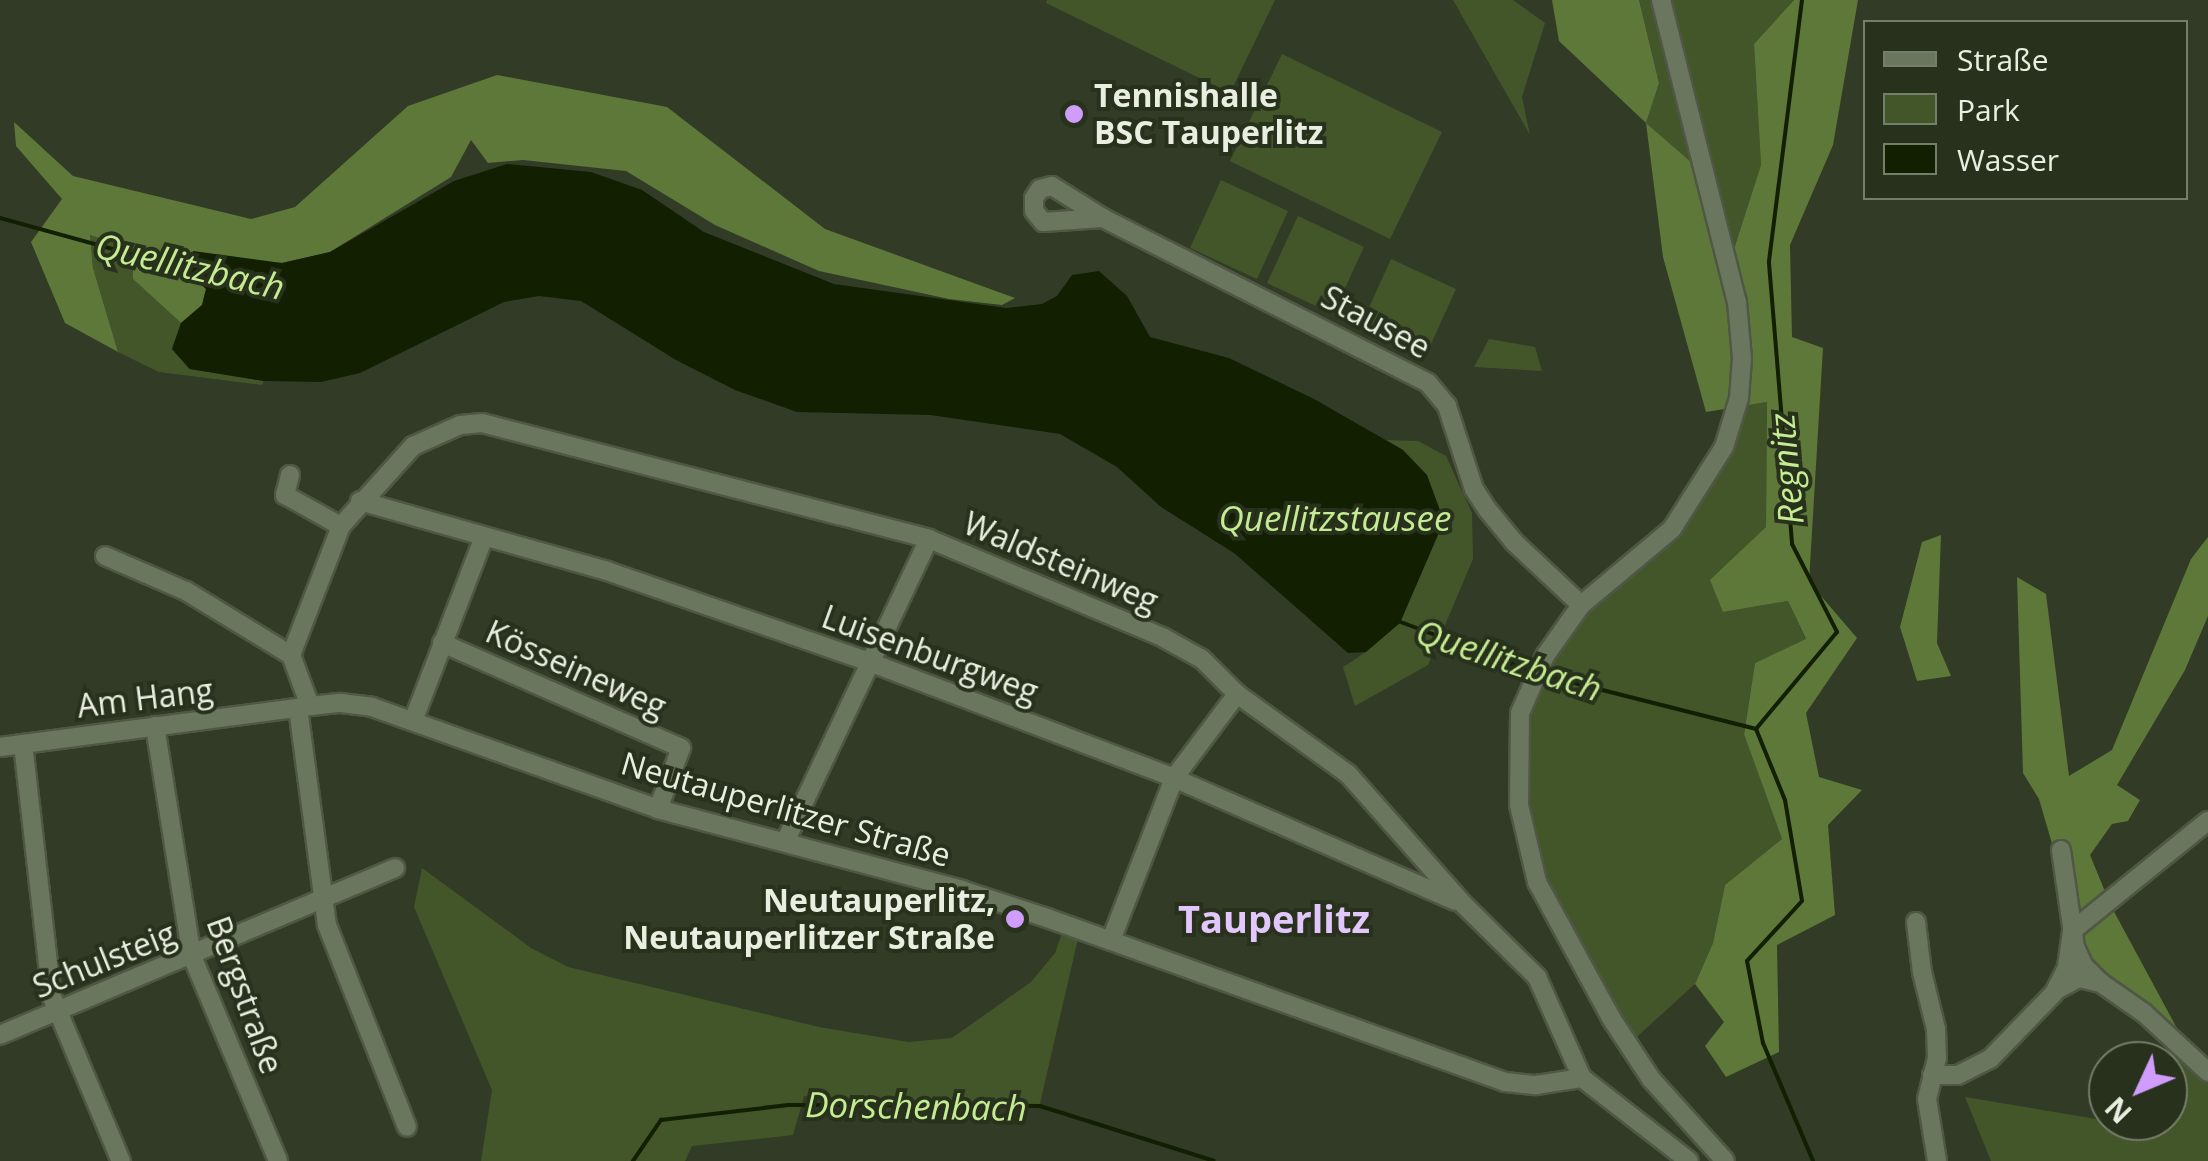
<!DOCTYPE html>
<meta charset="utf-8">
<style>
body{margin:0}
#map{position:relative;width:2208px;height:1161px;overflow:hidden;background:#323b26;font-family:"Open Sans",sans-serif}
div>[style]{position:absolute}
.green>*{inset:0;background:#435629}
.forest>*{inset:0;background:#5e783a}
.water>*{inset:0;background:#131f01}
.stream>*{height:4px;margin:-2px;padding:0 2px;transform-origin:2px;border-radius:2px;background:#131f01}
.roads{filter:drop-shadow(2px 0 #505745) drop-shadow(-2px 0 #505745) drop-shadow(0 2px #505745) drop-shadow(0 -2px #505745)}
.minor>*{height:18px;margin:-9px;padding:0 9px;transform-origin:9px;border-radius:9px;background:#6b765e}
.dots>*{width:28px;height:28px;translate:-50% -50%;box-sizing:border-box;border:5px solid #28311c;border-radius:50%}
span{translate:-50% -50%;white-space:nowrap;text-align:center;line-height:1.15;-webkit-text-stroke:8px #28311c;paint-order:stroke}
.poi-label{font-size:32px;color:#e8efe1;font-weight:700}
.left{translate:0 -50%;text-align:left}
.right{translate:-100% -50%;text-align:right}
.street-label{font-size:32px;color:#e8efe1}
.water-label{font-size:35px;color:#c5ec92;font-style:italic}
.quarter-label{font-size:38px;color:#e2c7fe;font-weight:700}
.legend{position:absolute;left:1863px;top:20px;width:325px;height:180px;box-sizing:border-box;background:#28311c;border:2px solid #757d6b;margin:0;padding:12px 18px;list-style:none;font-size:30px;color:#e8efe1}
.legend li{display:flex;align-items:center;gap:20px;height:50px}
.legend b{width:50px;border:2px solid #757d6b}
.north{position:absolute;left:2088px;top:1041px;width:100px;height:100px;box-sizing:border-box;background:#28311c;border:2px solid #757d6b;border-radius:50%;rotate:226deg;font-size:28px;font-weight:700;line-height:40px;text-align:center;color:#e8efe1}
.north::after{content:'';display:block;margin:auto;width:35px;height:45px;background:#d09dfe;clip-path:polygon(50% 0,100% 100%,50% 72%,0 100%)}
</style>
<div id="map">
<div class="green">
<div style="clip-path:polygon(1047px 0,1275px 0,1230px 93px,1046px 3px)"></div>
<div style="clip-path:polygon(1453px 0,1513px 0,1545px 23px,1522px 97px,1530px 135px)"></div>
<div style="clip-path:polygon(1639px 0,1652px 0,1698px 169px,1646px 123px,1659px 83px)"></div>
<div style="clip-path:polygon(1669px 0,1794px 0,1754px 44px,1761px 165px,1732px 255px)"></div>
<div style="clip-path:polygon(1282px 54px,1442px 132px,1390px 239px,1230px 161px)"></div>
<div style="clip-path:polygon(1221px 180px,1288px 211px,1257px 279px,1190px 248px)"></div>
<div style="clip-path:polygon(1298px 216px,1364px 247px,1333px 314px,1267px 283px)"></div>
<div style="clip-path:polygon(90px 235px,133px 249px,133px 279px,181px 323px,172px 349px,189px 369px,264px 381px,262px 385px,159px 372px,118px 352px,93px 268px)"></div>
<div style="clip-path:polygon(1391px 259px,1456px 289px,1426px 355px,1361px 325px)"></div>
<div style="clip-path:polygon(1489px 339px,1535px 347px,1542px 371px,1474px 367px)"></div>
<div style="clip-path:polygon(1767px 402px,1766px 527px,1723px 612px,1788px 601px,1806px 640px,1755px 663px,1744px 733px,1782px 839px,1725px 885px,1713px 943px,1695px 984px,1630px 1043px,1552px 922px,1514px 762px,1542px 654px,1700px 486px,1731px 408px)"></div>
<div style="clip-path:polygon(1386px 440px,1418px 441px,1446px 456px,1472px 513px,1473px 559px,1428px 665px,1355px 706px,1343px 667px,1366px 652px,1403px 450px)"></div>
<div style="clip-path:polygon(422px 868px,531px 948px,568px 967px,819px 1027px,909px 1042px,952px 1038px,1031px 982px,1055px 953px,1064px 928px,1079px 934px,1039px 1108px,804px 1096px,793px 1135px,692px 1146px,685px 1161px,481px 1161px,492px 1090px,414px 907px)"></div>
<div style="clip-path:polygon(2181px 1051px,2208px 1076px,2208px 1161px,1991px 1161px,1965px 1097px,2108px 1121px,2168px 1121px,2168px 1064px)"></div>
</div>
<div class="forest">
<div style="clip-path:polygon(1552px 0,1639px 0,1659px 83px,1646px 123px,1715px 183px,1733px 252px,1761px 165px,1754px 44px,1794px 0,1858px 0,1833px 145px,1790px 245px,1792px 337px,1823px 348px,1809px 582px,1857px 638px,1806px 713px,1819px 777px,1862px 790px,1828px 825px,1835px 915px,1777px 945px,1779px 1052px,1726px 1077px,1705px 1046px,1724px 1022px,1695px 984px,1713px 943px,1725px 885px,1782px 839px,1744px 734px,1755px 663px,1806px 639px,1788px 601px,1723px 612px,1710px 580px,1766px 527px,1767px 402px,1706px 412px,1663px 257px,1646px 123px,1559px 41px)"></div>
<div style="clip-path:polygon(497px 75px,667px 107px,825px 229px,1015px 298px,1002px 305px,949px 299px,819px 271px,715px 225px,626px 171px,523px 160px,488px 163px,471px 140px,451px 177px,330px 252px,282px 263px,239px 260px,187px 271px,206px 289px,202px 305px,181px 323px,133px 279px,133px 249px,90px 235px,93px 268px,118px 352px,65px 323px,31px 242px,62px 199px,16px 146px,14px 122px,73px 176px,251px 219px,295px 207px,408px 106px)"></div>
<div style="clip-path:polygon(1941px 535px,1937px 643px,1951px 676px,1917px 681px,1900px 627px,1922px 542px)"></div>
<div style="clip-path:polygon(2208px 537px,2208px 616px,2185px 670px,2117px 785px,2140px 800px,2128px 821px,2112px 824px,2090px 855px,2111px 906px,2186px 1045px,2098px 972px,2074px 919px,2039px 799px,2023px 773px,2017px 577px,2046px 594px,2069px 776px,2112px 750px,2191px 559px)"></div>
</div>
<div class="water">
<div style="clip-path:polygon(507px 164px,591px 172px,642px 190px,704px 232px,834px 284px,1006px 308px,1042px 304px,1057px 296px,1072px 275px,1099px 271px,1127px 296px,1150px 337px,1229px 358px,1314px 399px,1403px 450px,1427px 475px,1444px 521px,1400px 623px,1366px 652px,1348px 653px,1234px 553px,1161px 507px,1117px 467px,1060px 434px,930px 415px,797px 412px,735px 390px,676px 360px,581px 301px,539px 296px,504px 302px,360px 373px,321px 382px,264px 381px,190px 369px,172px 349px,181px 323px,202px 305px,206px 289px,187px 271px,193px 251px,282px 263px,330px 252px,454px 181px)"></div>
</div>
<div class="stream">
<div style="left:1802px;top:0;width:265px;rotate:97.2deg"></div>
<div style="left:1769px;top:263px;width:282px;rotate:85.3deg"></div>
<div style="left:1792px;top:544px;width:99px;rotate:62.9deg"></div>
<div style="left:1837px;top:632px;width:126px;rotate:129.9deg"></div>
<div style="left:1756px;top:729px;width:77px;rotate:67.8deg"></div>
<div style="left:1785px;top:800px;width:102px;rotate:80.4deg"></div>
<div style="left:1802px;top:901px;width:81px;rotate:132.5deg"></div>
<div style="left:1747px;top:961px;width:84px;rotate:79deg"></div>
<div style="left:1763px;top:1043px;width:128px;rotate:67deg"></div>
<div style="left:0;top:218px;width:199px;rotate:15.4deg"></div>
<div style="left:1398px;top:621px;width:145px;rotate:20.6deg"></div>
<div style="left:1543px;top:675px;width:220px;rotate:14.2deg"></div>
<div style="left:633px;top:1161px;width:50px;rotate:-55.7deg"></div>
<div style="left:661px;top:1120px;width:128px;rotate:-6.7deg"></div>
<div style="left:788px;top:1105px;width:252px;rotate:0.2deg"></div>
<div style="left:1040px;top:1106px;width:182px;rotate:17.5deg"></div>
</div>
<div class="roads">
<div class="minor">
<div style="left:1661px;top:0;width:311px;rotate:75.9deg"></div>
<div style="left:1737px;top:302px;width:56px;rotate:84.9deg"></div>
<div style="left:1742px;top:358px;width:40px;rotate:94.3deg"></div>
<div style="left:1739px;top:398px;width:51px;rotate:107deg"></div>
<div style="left:1724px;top:447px;width:97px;rotate:122.4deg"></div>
<div style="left:1672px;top:529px;width:119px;rotate:140.1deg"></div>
<div style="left:1581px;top:605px;width:62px;rotate:125.2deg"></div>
<div style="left:1545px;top:656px;width:62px;rotate:113.7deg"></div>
<div style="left:1520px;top:713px;width:92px;rotate:90.6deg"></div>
<div style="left:1519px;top:805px;width:79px;rotate:76.8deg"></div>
<div style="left:1537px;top:882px;width:155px;rotate:61.4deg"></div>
<div style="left:1611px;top:1018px;width:73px;rotate:56.7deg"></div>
<div style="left:1651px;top:1079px;width:110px;rotate:47.9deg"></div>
<div style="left:1103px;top:218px;width:60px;rotate:176.2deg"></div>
<div style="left:1043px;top:222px;width:14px;rotate:-129deg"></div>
<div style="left:1034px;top:211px;width:13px;rotate:-90deg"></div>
<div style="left:1034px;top:198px;width:11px;rotate:-56deg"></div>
<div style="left:1040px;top:189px;width:12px;rotate:-14deg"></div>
<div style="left:1052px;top:186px;width:60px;rotate:32.1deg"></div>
<div style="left:1103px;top:218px;width:364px;rotate:26.9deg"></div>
<div style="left:1428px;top:383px;width:30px;rotate:50deg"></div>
<div style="left:1447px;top:406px;width:87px;rotate:72deg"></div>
<div style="left:1474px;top:489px;width:24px;rotate:57deg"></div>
<div style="left:1487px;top:509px;width:43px;rotate:50.7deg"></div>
<div style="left:1514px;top:542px;width:92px;rotate:43.2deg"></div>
<div style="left:290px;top:475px;width:21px;rotate:104deg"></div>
<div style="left:285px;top:495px;width:64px;rotate:29deg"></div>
<div style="left:360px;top:501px;width:257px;rotate:15.8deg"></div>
<div style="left:607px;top:571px;width:281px;rotate:19.1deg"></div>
<div style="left:872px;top:663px;width:323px;rotate:20.8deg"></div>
<div style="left:1174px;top:778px;width:307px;rotate:23.6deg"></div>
<div style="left:105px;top:556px;width:88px;rotate:23.4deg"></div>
<div style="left:186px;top:591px;width:123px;rotate:31.4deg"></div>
<div style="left:442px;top:643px;width:261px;rotate:23.7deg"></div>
<div style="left:681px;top:748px;width:65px;rotate:110.7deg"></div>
<div style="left:310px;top:706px;width:54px;rotate:-110.4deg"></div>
<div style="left:291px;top:655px;width:138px;rotate:-68.8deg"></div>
<div style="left:341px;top:526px;width:108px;rotate:-48deg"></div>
<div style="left:413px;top:446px;width:51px;rotate:-24.1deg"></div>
<div style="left:460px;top:425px;width:22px;rotate:-5deg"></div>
<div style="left:482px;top:423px;width:462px;rotate:14.5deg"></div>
<div style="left:929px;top:539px;width:255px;rotate:22.8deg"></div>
<div style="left:1164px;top:638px;width:43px;rotate:28.9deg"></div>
<div style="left:1202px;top:659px;width:49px;rotate:45deg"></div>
<div style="left:1237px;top:694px;width:137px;rotate:35.8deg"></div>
<div style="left:1348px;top:774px;width:175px;rotate:48.5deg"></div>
<div style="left:1464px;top:905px;width:103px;rotate:44.6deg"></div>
<div style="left:1537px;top:977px;width:111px;rotate:66deg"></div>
<div style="left:298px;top:708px;width:219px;rotate:82.4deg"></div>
<div style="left:327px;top:925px;width:217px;rotate:68.4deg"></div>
<div style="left:413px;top:721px;width:197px;rotate:-68.9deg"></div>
<div style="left:155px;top:726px;width:233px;rotate:80.9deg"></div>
<div style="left:192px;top:956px;width:222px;rotate:67.2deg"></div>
<div style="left:23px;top:744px;width:255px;rotate:83.5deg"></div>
<div style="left:52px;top:997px;width:178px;rotate:67.2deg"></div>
<div style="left:0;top:747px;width:313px;rotate:-7.5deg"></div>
<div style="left:310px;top:706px;width:31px;rotate:-6deg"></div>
<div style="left:341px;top:703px;width:31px;rotate:7deg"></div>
<div style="left:372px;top:707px;width:304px;rotate:19.6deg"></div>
<div style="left:658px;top:809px;width:315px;rotate:14.9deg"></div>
<div style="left:962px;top:890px;width:89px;rotate:18.2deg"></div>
<div style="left:1047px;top:918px;width:486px;rotate:19.7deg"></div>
<div style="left:1505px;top:1082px;width:31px;rotate:6deg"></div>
<div style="left:1536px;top:1085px;width:47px;rotate:-8.7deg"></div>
<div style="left:1582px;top:1078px;width:135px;rotate:37.8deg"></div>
<div style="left:785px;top:842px;width:335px;rotate:-64.6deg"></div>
<div style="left:2061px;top:850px;width:98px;rotate:81.8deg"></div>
<div style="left:2075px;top:947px;width:21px;rotate:65deg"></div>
<div style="left:2084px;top:966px;width:24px;rotate:45deg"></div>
<div style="left:1916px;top:922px;width:50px;rotate:83.2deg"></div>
<div style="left:1922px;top:972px;width:59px;rotate:76.2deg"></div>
<div style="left:1936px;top:1029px;width:29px;rotate:88deg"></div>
<div style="left:1937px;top:1058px;width:42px;rotate:103.7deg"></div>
<div style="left:1927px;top:1099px;width:63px;rotate:80.8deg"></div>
<div style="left:1111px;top:940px;width:174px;rotate:-68.7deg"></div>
<div style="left:1174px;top:778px;width:105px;rotate:-53.1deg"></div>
<div style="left:2058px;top:989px;width:24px;rotate:-28deg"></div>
<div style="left:2079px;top:978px;width:23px;rotate:13deg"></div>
<div style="left:2101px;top:983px;width:52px;rotate:34.9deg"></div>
<div style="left:2144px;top:1013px;width:87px;rotate:42.7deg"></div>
<div style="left:0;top:1035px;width:429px;rotate:-22.9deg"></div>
<div style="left:1932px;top:1075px;width:26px"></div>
<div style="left:1958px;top:1075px;width:36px;rotate:-27deg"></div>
<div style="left:1990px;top:1059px;width:92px;rotate:-45.9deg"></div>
<div style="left:2054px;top:993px;width:29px;rotate:-63deg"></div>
<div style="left:2067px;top:967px;width:36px;rotate:-82deg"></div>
<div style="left:2072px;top:931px;width:175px;rotate:-39deg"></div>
</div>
</div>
<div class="dots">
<div style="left:1074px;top:114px;background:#d09dfe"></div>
<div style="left:1015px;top:919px;background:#d09dfe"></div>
</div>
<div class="poi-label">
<span class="left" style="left:1094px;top:114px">Tennishalle<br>BSC Tauperlitz</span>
<span class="right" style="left:995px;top:919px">Neutauperlitz,<br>Neutauperlitzer Straße</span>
</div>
<div class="street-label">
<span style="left:1376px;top:322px;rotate:28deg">Stausee</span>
<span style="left:1061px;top:562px;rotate:23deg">Waldsteinweg</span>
<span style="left:930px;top:654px;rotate:20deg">Luisenburgweg</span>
<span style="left:576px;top:669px;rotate:24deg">Kösseineweg</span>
<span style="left:145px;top:698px;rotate:-7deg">Am Hang</span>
<span style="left:786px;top:809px;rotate:16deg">Neutauperlitzer Straße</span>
<span style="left:104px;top:960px;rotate:-22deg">Schulsteig</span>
<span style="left:245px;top:995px;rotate:70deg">Bergstraße</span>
</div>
<div class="water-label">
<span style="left:190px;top:266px;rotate:13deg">Quellitzbach</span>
<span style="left:1786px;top:469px;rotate:-95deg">Regnitz</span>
<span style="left:1335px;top:518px">Quellitzstausee</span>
<span style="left:1509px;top:660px;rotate:18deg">Quellitzbach</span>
<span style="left:916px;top:1106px;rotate:1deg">Dorschenbach</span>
</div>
<div class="quarter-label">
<span style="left:1274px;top:919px">Tauperlitz</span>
</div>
<ul class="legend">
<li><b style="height:12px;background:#6b765e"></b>Straße</li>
<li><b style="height:28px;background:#435629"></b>Park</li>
<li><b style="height:28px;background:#131f01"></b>Wasser</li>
</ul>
<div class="north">N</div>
</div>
